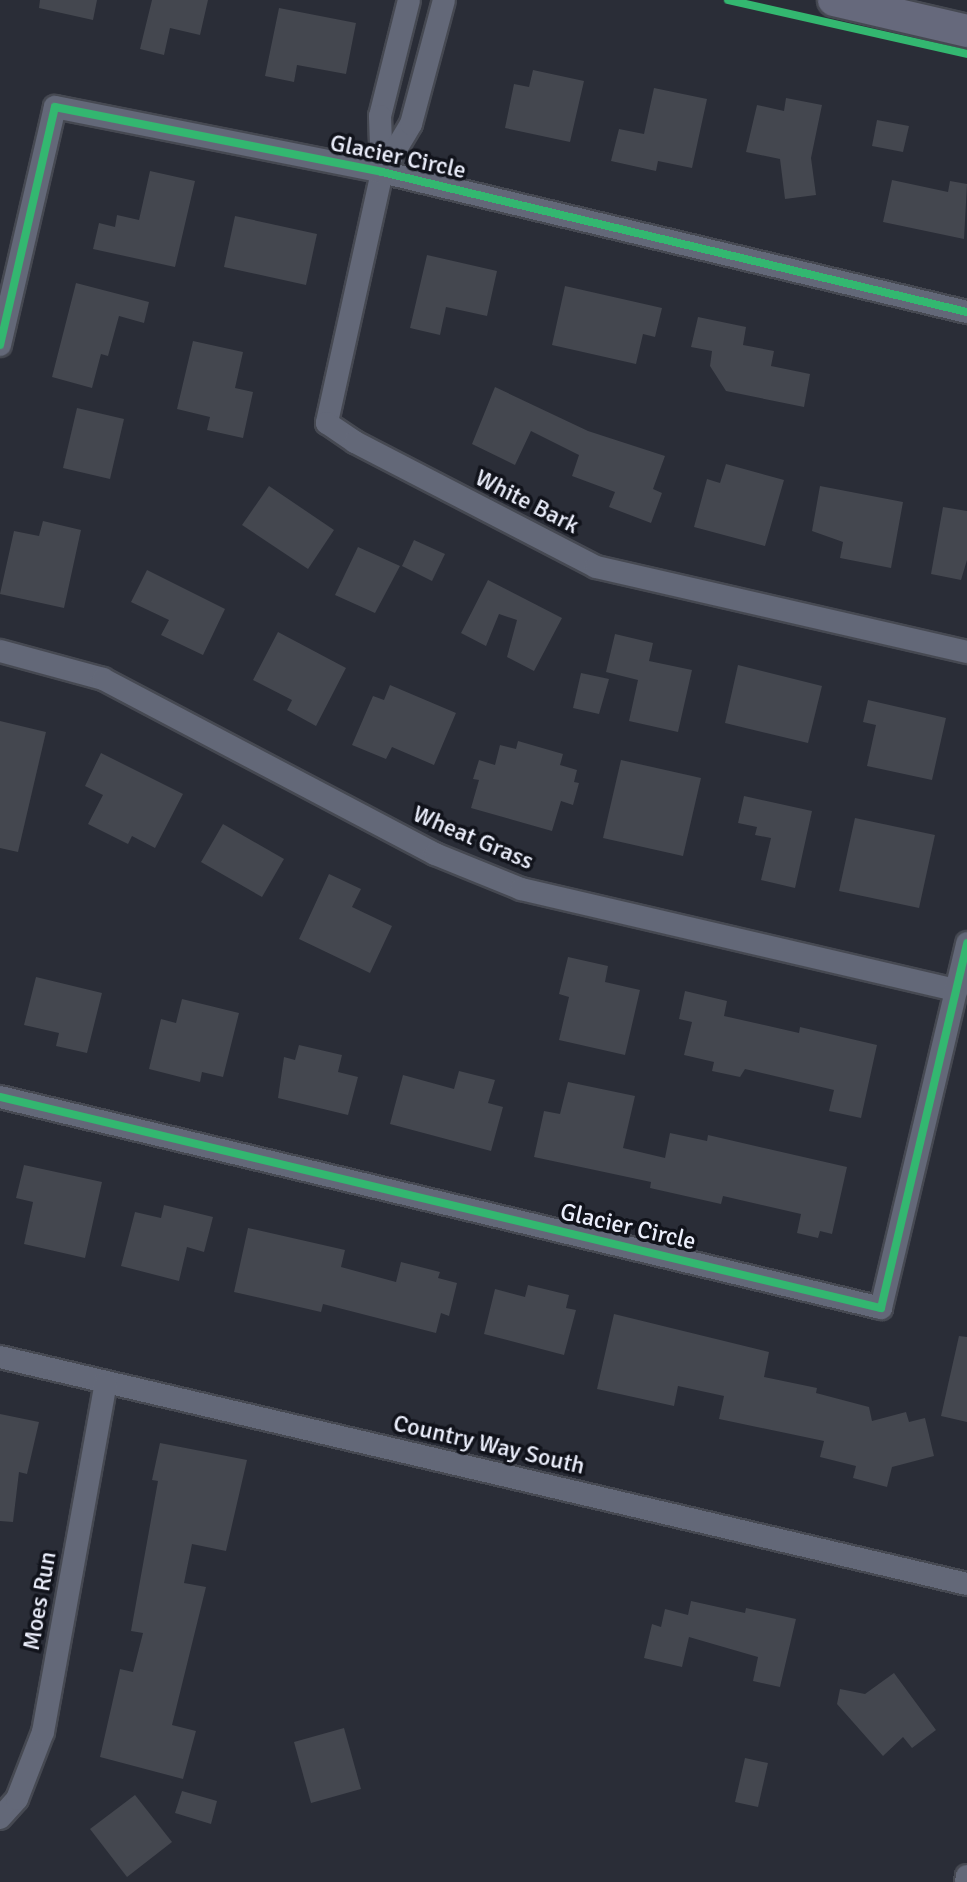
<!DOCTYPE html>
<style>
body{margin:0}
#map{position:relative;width:967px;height:1882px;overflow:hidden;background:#2a2d37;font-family:Signika,sans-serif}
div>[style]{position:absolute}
.building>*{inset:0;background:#44474f}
.roads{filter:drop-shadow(2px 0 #464952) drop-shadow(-2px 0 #464952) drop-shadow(0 2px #464952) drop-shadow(0 -2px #464952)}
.minor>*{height:22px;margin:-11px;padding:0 11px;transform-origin:11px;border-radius:11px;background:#636878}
.secondary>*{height:32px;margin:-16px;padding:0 16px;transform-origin:16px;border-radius:16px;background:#66697c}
.cycleway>*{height:8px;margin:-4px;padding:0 4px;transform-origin:4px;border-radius:4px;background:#33b770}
span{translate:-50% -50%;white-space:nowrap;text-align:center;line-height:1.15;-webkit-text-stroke:7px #11131b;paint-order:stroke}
.street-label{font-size:24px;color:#eceffc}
</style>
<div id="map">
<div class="building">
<div style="clip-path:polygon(40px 0,97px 0,93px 20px,39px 8px)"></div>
<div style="clip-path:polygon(152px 0,208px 0,200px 35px,170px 28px,164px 55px,140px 49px)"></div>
<div style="clip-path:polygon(279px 8px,356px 23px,346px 74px,297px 65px,294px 82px,265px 76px)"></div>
<div style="clip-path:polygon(533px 70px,584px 81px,570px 142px,505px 128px,514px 84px,529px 87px)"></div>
<div style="clip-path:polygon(654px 88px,707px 99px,692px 168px,658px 161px,656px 171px,611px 161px,619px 129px,644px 134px)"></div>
<div style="clip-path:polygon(786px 98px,822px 105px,811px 158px,816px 195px,785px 199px,780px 159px,746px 152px,757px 105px,784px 111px)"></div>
<div style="clip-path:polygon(877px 120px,909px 126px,903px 152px,872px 146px)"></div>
<div style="clip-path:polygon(150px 171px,195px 181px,175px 267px,93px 249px,99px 223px,115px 227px,117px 215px,139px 220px)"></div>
<div style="clip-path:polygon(892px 180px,948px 192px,950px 181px,967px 184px,964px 239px,883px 222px)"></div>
<div style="clip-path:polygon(235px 216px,317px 234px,306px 285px,224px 267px)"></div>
<div style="clip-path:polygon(427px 255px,497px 271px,487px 316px,446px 307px,440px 335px,410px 328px)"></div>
<div style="clip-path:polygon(76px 283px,149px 302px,144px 323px,119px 316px,108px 356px,101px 354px,92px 388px,52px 377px)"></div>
<div style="clip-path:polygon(565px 286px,662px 308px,655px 337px,643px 334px,636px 364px,552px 345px)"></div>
<div style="clip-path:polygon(698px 317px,746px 327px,743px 345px,774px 351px,771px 366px,810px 374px,804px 407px,726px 391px,710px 366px,712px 351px,691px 347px)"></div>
<div style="clip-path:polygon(193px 341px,243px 352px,235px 388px,253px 392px,243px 438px,207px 430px,210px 417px,177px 409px)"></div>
<div style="clip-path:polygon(495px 387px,588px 431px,665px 456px,653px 489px,662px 493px,651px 523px,609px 507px,615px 492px,572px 476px,579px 455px,531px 431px,515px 465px,472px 444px)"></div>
<div style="clip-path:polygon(77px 408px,124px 419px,110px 479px,63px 468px)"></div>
<div style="clip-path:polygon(726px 464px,784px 480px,765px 546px,694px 527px,707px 479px,720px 483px)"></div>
<div style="clip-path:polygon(269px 486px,334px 530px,308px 569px,242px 525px)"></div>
<div style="clip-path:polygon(820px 486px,903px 502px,891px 568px,840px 558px,843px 542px,812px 531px)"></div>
<div style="clip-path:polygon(943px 507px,967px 511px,967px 560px,961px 580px,931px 574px)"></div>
<div style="clip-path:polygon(43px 521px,81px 530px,64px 608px,0 594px,14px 531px,39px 536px)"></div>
<div style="clip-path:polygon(414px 540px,445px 554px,432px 581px,402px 566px)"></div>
<div style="clip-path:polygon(358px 547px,400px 566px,375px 613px,335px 595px)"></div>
<div style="clip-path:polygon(147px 570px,225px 609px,203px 655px,161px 635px,169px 620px,131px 602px)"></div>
<div style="clip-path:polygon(488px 580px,562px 618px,534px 671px,507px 657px,517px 620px,499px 614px,486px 646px,461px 633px)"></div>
<div style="clip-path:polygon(278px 632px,346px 668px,316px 726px,287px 710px,292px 700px,253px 680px)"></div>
<div style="clip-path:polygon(615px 634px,653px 643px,649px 661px,692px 670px,678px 732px,629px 721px,638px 680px,606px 672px)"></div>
<div style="clip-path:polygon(738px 665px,822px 686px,808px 743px,725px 723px)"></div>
<div style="clip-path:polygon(581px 673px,609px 679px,599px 714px,573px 708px)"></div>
<div style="clip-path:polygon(390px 685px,456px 713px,434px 765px,392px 747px,386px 759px,352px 745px,373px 696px,384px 700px)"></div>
<div style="clip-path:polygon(868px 700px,946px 718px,932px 780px,867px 766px,876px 725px,863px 722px)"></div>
<div style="clip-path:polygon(0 721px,46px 732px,18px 852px,0 848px)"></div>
<div style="clip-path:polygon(518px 741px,563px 754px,560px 765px,577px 770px,574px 782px,579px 783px,573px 805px,561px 801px,552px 831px,471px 808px,479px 780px,473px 779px,479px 760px,495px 765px,500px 745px,516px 749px)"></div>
<div style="clip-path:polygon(101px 753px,183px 794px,155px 848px,132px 836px,128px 844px,88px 824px,103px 795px,85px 786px)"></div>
<div style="clip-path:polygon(621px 760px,701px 778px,683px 856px,603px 838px)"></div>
<div style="clip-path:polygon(744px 796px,812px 811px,795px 888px,761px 880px,771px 838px,755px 835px,757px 827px,738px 823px)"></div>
<div style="clip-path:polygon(855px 818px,935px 835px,919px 908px,839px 891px)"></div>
<div style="clip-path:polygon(223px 824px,284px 859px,262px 897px,201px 862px)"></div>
<div style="clip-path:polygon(329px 874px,361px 889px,352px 907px,392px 926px,370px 973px,299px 939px)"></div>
<div style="clip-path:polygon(568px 957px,608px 966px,605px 982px,640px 990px,625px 1055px,559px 1040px,569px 997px,559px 994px)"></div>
<div style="clip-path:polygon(36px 977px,102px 993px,87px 1053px,56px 1046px,59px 1033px,24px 1025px)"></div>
<div style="clip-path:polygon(685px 991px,727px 1001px,724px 1016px,799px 1033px,800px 1027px,877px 1045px,861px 1118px,829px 1111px,834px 1090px,745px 1069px,740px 1077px,712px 1071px,714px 1062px,684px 1055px,692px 1022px,679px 1019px)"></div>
<div style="clip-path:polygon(182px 999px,239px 1013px,223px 1077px,202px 1072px,200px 1082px,149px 1069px,161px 1019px,176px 1023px)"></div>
<div style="clip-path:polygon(299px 1045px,342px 1055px,338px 1072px,358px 1077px,348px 1115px,278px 1098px,284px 1057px,295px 1060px)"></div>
<div style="clip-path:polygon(459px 1071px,495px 1080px,488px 1103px,503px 1107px,491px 1151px,390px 1124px,403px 1075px,454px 1089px)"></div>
<div style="clip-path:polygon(568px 1082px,635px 1096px,623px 1148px,665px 1158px,670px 1133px,707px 1141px,708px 1135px,847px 1167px,832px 1234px,820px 1231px,818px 1238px,797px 1233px,801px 1214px,723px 1196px,721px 1204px,650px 1188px,651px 1182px,534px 1157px,544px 1111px,560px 1114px)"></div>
<div style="clip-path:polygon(24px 1165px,102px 1182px,85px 1258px,24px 1244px,33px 1202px,16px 1198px)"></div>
<div style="clip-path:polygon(164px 1205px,213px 1217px,204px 1252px,187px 1247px,179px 1281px,121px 1266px,135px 1212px,161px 1218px)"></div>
<div style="clip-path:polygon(248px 1228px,345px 1250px,341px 1267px,396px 1282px,401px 1262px,440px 1272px,438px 1278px,457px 1283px,449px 1316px,441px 1313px,436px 1333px,323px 1304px,321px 1312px,234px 1292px)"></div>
<div style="clip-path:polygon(528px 1285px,569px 1295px,566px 1308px,576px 1310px,564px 1355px,484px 1334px,495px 1289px,525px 1297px)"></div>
<div style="clip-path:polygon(614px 1314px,769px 1352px,764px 1377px,817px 1388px,816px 1393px,869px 1407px,872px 1421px,906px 1412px,909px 1422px,925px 1418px,934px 1456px,892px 1467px,887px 1487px,853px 1478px,856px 1466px,820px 1457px,824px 1441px,719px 1419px,724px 1396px,678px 1386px,674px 1406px,597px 1389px)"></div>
<div style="clip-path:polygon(959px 1336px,967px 1337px,967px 1422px,941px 1416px)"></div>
<div style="clip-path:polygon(0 1414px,39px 1422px,27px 1474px,19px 1472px,13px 1522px,0 1521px)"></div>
<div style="clip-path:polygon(160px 1443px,247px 1460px,226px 1551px,192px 1544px,184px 1583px,206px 1587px,172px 1725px,196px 1731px,183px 1779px,100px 1757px,120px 1669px,133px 1672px,143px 1633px,131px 1631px,158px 1481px,152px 1480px)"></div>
<div style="clip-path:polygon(691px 1601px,745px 1613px,746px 1608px,796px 1619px,780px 1687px,753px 1681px,758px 1657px,689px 1637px,682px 1667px,644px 1658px,652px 1624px,661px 1627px,665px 1609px,688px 1615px)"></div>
<div style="clip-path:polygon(894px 1673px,936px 1730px,912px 1748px,903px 1737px,883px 1756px,837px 1704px,840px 1689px,865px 1694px)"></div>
<div style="clip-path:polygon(344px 1728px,361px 1789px,311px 1803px,294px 1742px)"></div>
<div style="clip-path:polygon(745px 1758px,768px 1763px,758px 1807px,735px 1802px)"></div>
<div style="clip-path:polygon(182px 1791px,217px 1801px,211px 1824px,175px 1813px)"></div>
<div style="clip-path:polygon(135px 1795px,172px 1842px,127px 1877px,90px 1829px)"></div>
</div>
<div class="roads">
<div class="minor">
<div style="left:409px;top:0;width:120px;rotate:104deg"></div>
<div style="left:380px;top:116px;width:56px;rotate:88deg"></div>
<div style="left:382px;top:172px;width:257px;rotate:102.4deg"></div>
<div style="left:327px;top:423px;width:34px;rotate:34deg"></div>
<div style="left:355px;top:442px;width:271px;rotate:27.4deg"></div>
<div style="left:596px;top:567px;width:381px;rotate:12.9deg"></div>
<div style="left:383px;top:171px;width:55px;rotate:-59.2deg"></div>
<div style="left:411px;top:124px;width:128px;rotate:-75.1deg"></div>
<div style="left:0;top:345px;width:244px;rotate:-77deg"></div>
<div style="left:55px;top:107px;width:333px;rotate:11.2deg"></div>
<div style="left:382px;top:172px;width:602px;rotate:13.46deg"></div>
<div style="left:0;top:651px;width:107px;rotate:15.2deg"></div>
<div style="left:103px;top:679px;width:375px;rotate:27.8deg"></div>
<div style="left:435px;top:854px;width:93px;rotate:22.1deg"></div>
<div style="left:521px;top:889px;width:447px;rotate:13.1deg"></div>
<div style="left:0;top:1097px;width:906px;rotate:13.47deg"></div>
<div style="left:881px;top:1308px;width:375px;rotate:-76.7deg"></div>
<div style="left:0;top:1357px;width:993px;rotate:13.21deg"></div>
<div style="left:0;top:1818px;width:25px;rotate:-48deg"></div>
<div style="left:17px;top:1799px;width:72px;rotate:-68.8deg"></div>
<div style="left:43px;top:1732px;width:355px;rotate:-79.8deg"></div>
<div style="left:966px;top:1882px;width:6px;rotate:-81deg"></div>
</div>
<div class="secondary">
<div style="left:834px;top:0;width:137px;rotate:13.1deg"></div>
</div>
</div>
<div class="cycleway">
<div style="left:728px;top:0;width:245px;rotate:12.7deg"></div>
<div style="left:0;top:345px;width:244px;rotate:-77deg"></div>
<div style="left:55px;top:107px;width:333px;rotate:11.2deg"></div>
<div style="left:382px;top:172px;width:602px;rotate:13.46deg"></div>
<div style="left:0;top:1097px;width:906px;rotate:13.47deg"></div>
<div style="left:881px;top:1308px;width:375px;rotate:-76.7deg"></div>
</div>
<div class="street-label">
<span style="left:398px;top:157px;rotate:12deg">Glacier Circle</span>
<span style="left:527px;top:502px;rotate:27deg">White Bark</span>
<span style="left:473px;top:838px;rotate:23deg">Wheat Grass</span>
<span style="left:628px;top:1227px;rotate:13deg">Glacier Circle</span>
<span style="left:489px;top:1445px;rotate:13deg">Country Way South</span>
<span style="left:40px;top:1601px;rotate:-80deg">Moes Run</span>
</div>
</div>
